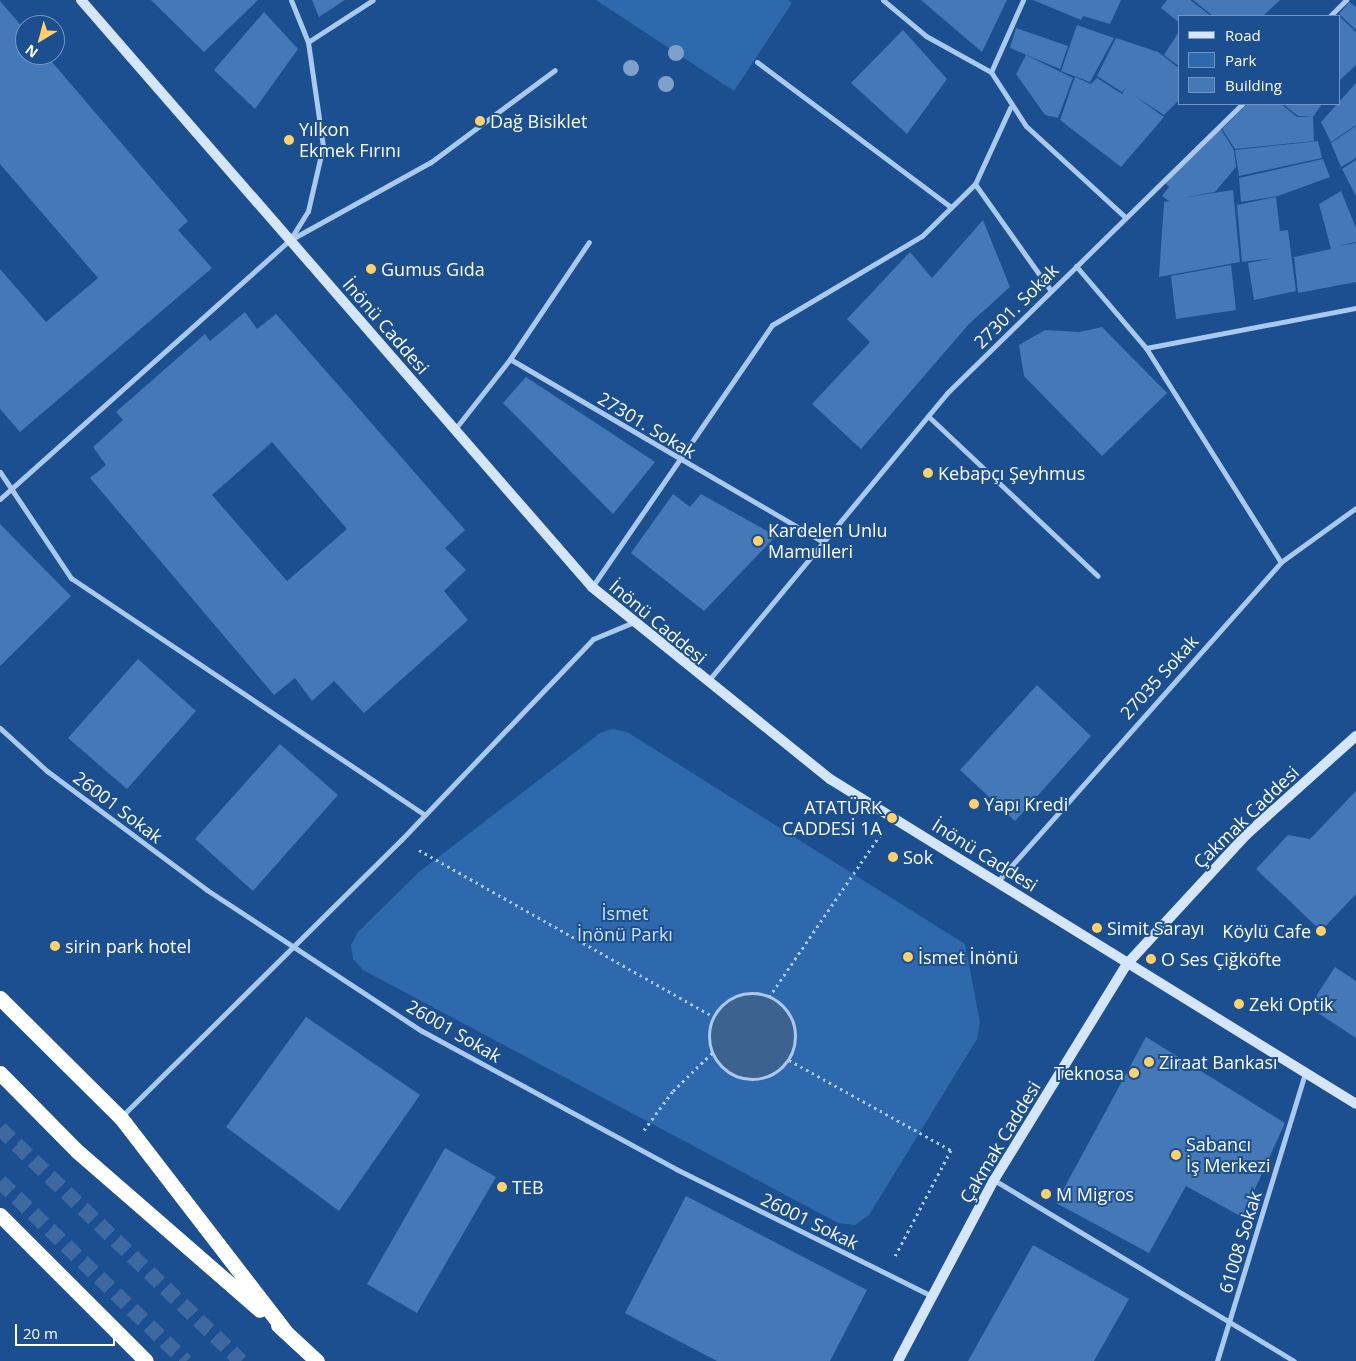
<!DOCTYPE html>
<meta charset="utf-8">
<style>
body{margin:0}
#map{position:relative;width:1356px;height:1361px;overflow:hidden;background:#1b4f8f;font-family:"Open Sans",sans-serif}
div>[style]{position:absolute}
.green>*{inset:0;background:#2e69ad}
.water>*{inset:0;background:#3c6290}
.round{border-radius:50%}
.building>*{inset:0;background:#4478b7}
.highway-tunnel>*{height:15px;margin-top:-7.5px;transform-origin:0;background:repeating-linear-gradient(90deg,#3d69a0 0 15px,transparent 0 23px)}
.path>*{height:3px;margin-top:-1.5px;transform-origin:0;background:repeating-linear-gradient(90deg,#a9c9ee 0 2.5px,transparent 0 6.5px)}
.path>.ring{margin:-1.5px;padding:0;box-sizing:content-box;background:none;border:3px solid #a9c9ee;border-radius:50%}
.street>*{height:5px;margin:-2.5px;padding:0 2.5px;transform-origin:2.5px;border-radius:2.5px;background:#a9c9ee}
.secondary>*{height:10px;margin:-5px;padding:0 5px;transform-origin:5px;border-radius:5px;background:#d6e6fa}
.highway>*{height:15px;margin:-7.5px;padding:0 7.5px;transform-origin:7.5px;border-radius:7.5px;background:#fff}
.trees>*{width:16px;height:16px;margin:-8px;border-radius:50%;background:#7ea0ca}
.dots>*{width:14px;height:14px;translate:-50% -50%;box-sizing:border-box;border:2px solid #1b4f8f;border-radius:50%}
span{translate:-50% -50%;white-space:nowrap;text-align:center;line-height:1.15;-webkit-text-stroke:4px #1b4f8f;paint-order:stroke}
.poi-label{font-size:18px;color:#fff}
.left{translate:0 -50%;text-align:left}
.right{translate:-100% -50%;text-align:right}
.street-label{font-size:18px;color:#fff}
.park-label{font-size:18px;color:#cfe3fa}
.legend{position:absolute;left:1178px;top:15px;width:162px;height:90px;box-sizing:border-box;background:#1b4f8f;border:1px solid #7695bc;margin:0;padding:6px 9px;list-style:none;font-size:15px;color:#fff}
.legend li{display:flex;align-items:center;gap:10px;height:25px}
.legend b{width:25px;border:1px solid #7695bc}
.north{position:absolute;left:15px;top:15px;width:50px;height:50px;box-sizing:border-box;background:#1b4f8f;border:1px solid #7695bc;border-radius:50%;rotate:217deg;font-size:14px;font-weight:700;line-height:20px;text-align:center;color:#fff}
.north::after{content:'';display:block;margin:auto;width:18px;height:22px;background:#ffd166;clip-path:polygon(50% 0,100% 100%,50% 72%,0 100%)}
.scale{position:absolute;left:15px;top:1324px;width:100px;height:22px;box-sizing:border-box;border:2px solid #fff;border-top:0;padding-left:6px;font-size:15px;line-height:18px;white-space:nowrap;color:#fff;-webkit-text-stroke:4px #1b4f8f;paint-order:stroke}
</style>
<div id="map">
<div class="green">
<div style="clip-path:polygon(596px 0,788px 0,792px 3px,734px 91px)"></div>
<div style="clip-path:polygon(612px 729px,627px 732px,965px 944px,980px 1022px,977px 1039px,869px 1215px,855px 1225px,838px 1223px,363px 970px,353px 959px,351px 945px,358px 932px,419px 872px,600px 733px)"></div>
</div>
<div class="water">
<div class="round" style="left:709px;top:993px;width:86px;height:86px"></div>
</div>
<div class="building">
<div style="clip-path:polygon(151px 0,258px 0,204px 52px)"></div>
<div style="clip-path:polygon(312px 0,345px 0,319px 17px)"></div>
<div style="clip-path:polygon(921px 0,1007px 0,982px 52px)"></div>
<div style="clip-path:polygon(1033px 0,1121px 0,1110px 24px,1083px 16px,1081px 20px)"></div>
<div style="clip-path:polygon(1167px 0,1190px 0,1211px 16px,1180px 16px,1180px 23px,1161px 8px)"></div>
<div style="clip-path:polygon(1193px 0,1280px 0,1263px 16px,1213px 16px)"></div>
<div style="clip-path:polygon(0 1px,25px 30px,25px 55px,46px 55px,188px 221px,178px 230px,212px 268px,20px 432px,0 409px,0 269px,46px 322px,98px 278px,0 164px)"></div>
<div style="clip-path:polygon(1349px 2px,1356px 7px,1356px 30px,1339px 14px)"></div>
<div style="clip-path:polygon(264px 12px,298px 49px,255px 109px,214px 70px)"></div>
<div style="clip-path:polygon(1340px 17px,1356px 32px,1356px 65px,1340px 80px)"></div>
<div style="clip-path:polygon(1077px 25px,1114px 38px,1090px 82px,1061px 71px)"></div>
<div style="clip-path:polygon(1016px 28px,1068px 46px,1060px 69px,1010px 48px)"></div>
<div style="clip-path:polygon(903px 30px,947px 79px,907px 134px,851px 83px)"></div>
<div style="clip-path:polygon(1180px 30px,1180px 67px,1164px 55px)"></div>
<div style="clip-path:polygon(1116px 38px,1158px 52px,1180px 69px,1180px 99px,1164px 115px,1132px 94px,1164px 117px,1121px 167px,1060px 120px,1075px 77px,1091px 84px,1097px 78px,1122px 94px,1126px 87px,1122px 92px,1097px 76px)"></div>
<div style="clip-path:polygon(1026px 55px,1073px 78px,1058px 118px,1045px 115px,1016px 74px)"></div>
<div style="clip-path:polygon(1356px 83px,1356px 125px,1331px 142px,1321px 122px)"></div>
<div style="clip-path:polygon(1247px 104px,1281px 104px,1297px 117px,1313px 117px,1314px 141px,1235px 149px,1222px 129px)"></div>
<div style="clip-path:polygon(1283px 104px,1322px 104px,1313px 117px,1298px 116px)"></div>
<div style="clip-path:polygon(1356px 126px,1356px 158px,1341px 167px,1331px 143px)"></div>
<div style="clip-path:polygon(1220px 128px,1234px 150px,1236px 167px,1215px 192px,1182px 198px,1233px 190px,1240px 262px,1159px 277px,1164px 202px,1169px 201px,1162px 196px,1169px 187px,1165px 183px)"></div>
<div style="clip-path:polygon(1318px 141px,1322px 158px,1239px 176px,1235px 150px)"></div>
<div style="clip-path:polygon(1323px 159px,1330px 177px,1278px 196px,1241px 202px,1239px 178px)"></div>
<div style="clip-path:polygon(1356px 160px,1356px 196px,1342px 169px)"></div>
<div style="clip-path:polygon(1341px 191px,1356px 228px,1356px 242px,1338px 246px,1356px 243px,1356px 282px,1298px 293px,1294px 257px,1331px 249px,1319px 204px)"></div>
<div style="clip-path:polygon(1276px 197px,1280px 231px,1288px 230px,1296px 291px,1254px 300px,1248px 263px,1274px 258px,1242px 262px,1237px 205px)"></div>
<div style="clip-path:polygon(983px 220px,1010px 287px,969px 324px,861px 449px,812px 404px,870px 342px,847px 319px,910px 252px,932px 278px)"></div>
<div style="clip-path:polygon(1231px 265px,1236px 310px,1176px 319px,1171px 276px)"></div>
<div style="clip-path:polygon(evenodd,245px 312px,257px 329px,276px 314px,465px 530px,445px 548px,466px 570px,444px 591px,468px 620px,364px 713px,334px 681px,312px 701px,295px 678px,274px 695px,90px 478px,106px 465px,93px 447px,123px 420px,116px 412px,205px 334px,210px 341px,245px 312px,272px 442px,347px 529px,287px 581px,212px 495px,272px 442px)"></div>
<div style="clip-path:polygon(1102px 327px,1167px 393px,1102px 456px,1024px 376px,1019px 345px,1045px 330px,1079px 332px)"></div>
<div style="clip-path:polygon(526px 377px,655px 462px,613px 514px,503px 403px)"></div>
<div style="clip-path:polygon(673px 494px,690px 507px,701px 494px,776px 536px,704px 611px,631px 553px)"></div>
<div style="clip-path:polygon(0 524px,71px 596px,0 666px)"></div>
<div style="clip-path:polygon(138px 659px,196px 711px,127px 789px,68px 738px)"></div>
<div style="clip-path:polygon(1037px 685px,1091px 736px,1015px 821px,960px 770px)"></div>
<div style="clip-path:polygon(280px 744px,338px 795px,253px 891px,195px 839px)"></div>
<div style="clip-path:polygon(1356px 791px,1356px 894px,1321px 931px,1256px 869px,1288px 835px,1310px 839px)"></div>
<div style="clip-path:polygon(1335px 967px,1356px 981px,1356px 1038px,1309px 1007px)"></div>
<div style="clip-path:polygon(306px 1017px,420px 1095px,339px 1211px,226px 1127px)"></div>
<div style="clip-path:polygon(1146px 1037px,1285px 1123px,1242px 1217px,1186px 1186px,1149px 1253px,1056px 1203px)"></div>
<div style="clip-path:polygon(445px 1148px,496px 1177px,417px 1313px,367px 1284px)"></div>
<div style="clip-path:polygon(686px 1196px,867px 1290px,830px 1361px,717px 1361px,625px 1313px)"></div>
<div style="clip-path:polygon(1033px 1245px,1129px 1299px,1094px 1361px,968px 1361px)"></div>
</div>
<div class="highway-tunnel">
<div style="left:0;top:1128px;width:335px;rotate:44deg"></div>
<div style="left:0;top:1181px;width:259px;rotate:44.1deg"></div>
</div>
<div class="path">
<div style="left:419px;top:850px;width:339px;rotate:29.5deg"></div>
<div class="ring" style="left:709px;top:993px;width:83px;height:83px"></div>
<div style="left:769px;top:997px;width:196px;rotate:-55.6deg"></div>
<div style="left:789px;top:1060px;width:185px;rotate:29.1deg"></div>
<div style="left:951px;top:1150px;width:120px;rotate:117.8deg"></div>
<div style="left:644px;top:1130px;width:49px;rotate:-53.4deg"></div>
<div style="left:673px;top:1091px;width:56px;rotate:-44.3deg"></div>
</div>
<div class="street">
<div style="left:291px;top:0;width:45px;rotate:68deg"></div>
<div style="left:308px;top:42px;width:105px;rotate:81.8deg"></div>
<div style="left:323px;top:146px;width:67px;rotate:103deg"></div>
<div style="left:308px;top:211px;width:32px;rotate:122deg"></div>
<div style="left:883px;top:0;width:56px;rotate:39.9deg"></div>
<div style="left:926px;top:36px;width:74px;rotate:29deg"></div>
<div style="left:991px;top:72px;width:64px;rotate:57.1deg"></div>
<div style="left:1026px;top:126px;width:134px;rotate:42.6deg"></div>
<div style="left:1330px;top:16px;width:23px;rotate:-45deg"></div>
<div style="left:308px;top:42px;width:77px;rotate:-32.9deg"></div>
<div style="left:757px;top:62px;width:242px;rotate:36.8deg"></div>
<div style="left:991px;top:72px;width:79px;rotate:-66deg"></div>
<div style="left:975px;top:184px;width:131px;rotate:54.6deg"></div>
<div style="left:1076px;top:266px;width:108px;rotate:49.5deg"></div>
<div style="left:1146px;top:348px;width:253px;rotate:57.8deg"></div>
<div style="left:1146px;top:348px;width:214px;rotate:-10.8deg"></div>
<div style="left:510px;top:359px;width:363px;rotate:30.3deg"></div>
<div style="left:928px;top:416px;width:233px;rotate:43.3deg"></div>
<div style="left:455px;top:429px;width:89px;rotate:-51.8deg"></div>
<div style="left:510px;top:359px;width:141px;rotate:-56deg"></div>
<div style="left:0;top:472px;width:128px;rotate:56.2deg"></div>
<div style="left:71px;top:578px;width:426px;rotate:33.8deg"></div>
<div style="left:0;top:499px;width:389px;rotate:-41.8deg"></div>
<div style="left:290px;top:240px;width:161px;rotate:-29deg"></div>
<div style="left:431px;top:162px;width:154px;rotate:-36.6deg"></div>
<div style="left:592px;top:587px;width:318px;rotate:-55.5deg"></div>
<div style="left:772px;top:325px;width:174px;rotate:-30.7deg"></div>
<div style="left:922px;top:236px;width:74px;rotate:-44.5deg"></div>
<div style="left:975px;top:184px;width:84px;rotate:-65.3deg"></div>
<div style="left:708px;top:681px;width:374px;rotate:-50.3deg"></div>
<div style="left:947px;top:393px;width:413px;rotate:-44.4deg"></div>
<div style="left:0;top:728px;width:64px;rotate:42.5deg"></div>
<div style="left:47px;top:771px;width:199px;rotate:36.6deg"></div>
<div style="left:207px;top:890px;width:257px;rotate:33.3deg"></div>
<div style="left:422px;top:1031px;width:289px;rotate:28.5deg"></div>
<div style="left:676px;top:1169px;width:286px;rotate:26.4deg"></div>
<div style="left:998px;top:881px;width:426px;rotate:-48.4deg"></div>
<div style="left:1281px;top:562px;width:92px;rotate:-35.8deg"></div>
<div style="left:122px;top:1116px;width:392px;rotate:-44.7deg"></div>
<div style="left:401px;top:840px;width:278px;rotate:-46.3deg"></div>
<div style="left:593px;top:639px;width:44px;rotate:-22.5deg"></div>
<div style="left:994px;top:1180px;width:350px;rotate:31.1deg"></div>
<div style="left:1217px;top:1361px;width:301px;rotate:-73deg"></div>
</div>
<div class="secondary">
<div style="left:81px;top:0;width:778px;rotate:48.96deg"></div>
<div style="left:592px;top:587px;width:306px;rotate:38.9deg"></div>
<div style="left:830px;top:779px;width:618px;rotate:31.71deg"></div>
<div style="left:898px;top:1361px;width:205px;rotate:-62.1deg"></div>
<div style="left:994px;top:1180px;width:254px;rotate:-58.4deg"></div>
<div style="left:1127px;top:964px;width:176px;rotate:-47.3deg"></div>
<div style="left:1246px;top:835px;width:148px;rotate:-42deg"></div>
</div>
<div class="highway">
<div style="left:0;top:998px;width:170px;rotate:44.8deg"></div>
<div style="left:121px;top:1118px;width:269px;rotate:52.4deg"></div>
<div style="left:0;top:1073px;width:110px;rotate:45.4deg"></div>
<div style="left:77px;top:1151px;width:242px;rotate:41deg"></div>
<div style="left:0;top:1215px;width:206px;rotate:45deg"></div>
<div style="left:278px;top:1325px;width:53px;rotate:42.7deg"></div>
</div>
<div class="trees">
<div style="left:676px;top:53px"></div>
<div style="left:631px;top:68px"></div>
<div style="left:666px;top:84px"></div>
</div>
<div class="dots">
<div style="left:480px;top:121px;background:#ffd166"></div>
<div style="left:289px;top:140px;background:#ffd166"></div>
<div style="left:371px;top:269px;background:#ffd166"></div>
<div style="left:928px;top:473px;background:#ffd166"></div>
<div style="left:758px;top:541px;background:#ffd166"></div>
<div style="left:974px;top:804px;background:#ffd166"></div>
<div style="left:892px;top:818px;background:#ffd166"></div>
<div style="left:893px;top:857px;background:#ffd166"></div>
<div style="left:1097px;top:928px;background:#ffd166"></div>
<div style="left:1321px;top:931px;background:#ffd166"></div>
<div style="left:55px;top:946px;background:#ffd166"></div>
<div style="left:908px;top:957px;background:#ffd166"></div>
<div style="left:1151px;top:959px;background:#ffd166"></div>
<div style="left:1239px;top:1004px;background:#ffd166"></div>
<div style="left:1149px;top:1062px;background:#ffd166"></div>
<div style="left:1134px;top:1073px;background:#ffd166"></div>
<div style="left:1176px;top:1155px;background:#ffd166"></div>
<div style="left:502px;top:1187px;background:#ffd166"></div>
<div style="left:1046px;top:1194px;background:#ffd166"></div>
</div>
<div class="poi-label">
<span class="left" style="left:490px;top:121px">Dağ Bisiklet</span>
<span class="left" style="left:299px;top:140px">Yılkon<br>Ekmek Fırını</span>
<span class="left" style="left:381px;top:269px">Gumus Gıda</span>
<span class="left" style="left:938px;top:473px">Kebapçı Şeyhmus</span>
<span class="left" style="left:768px;top:541px">Kardelen Unlu<br>Mamulleri</span>
<span class="left" style="left:984px;top:804px">Yapı Kredi</span>
<span class="right" style="left:882px;top:818px">ATATÜRK<br>CADDESİ 1A</span>
<span class="left" style="left:903px;top:857px">Sok</span>
<span class="left" style="left:1107px;top:928px">Simit Sarayı</span>
<span class="right" style="left:1311px;top:931px">Köylü Cafe</span>
<span class="left" style="left:65px;top:946px">sirin park hotel</span>
<span class="left" style="left:918px;top:957px">İsmet İnönü</span>
<span class="left" style="left:1161px;top:959px">O Ses Çiğköfte</span>
<span class="left" style="left:1249px;top:1004px">Zeki Optik</span>
<span class="left" style="left:1159px;top:1062px">Ziraat Bankası</span>
<span class="right" style="left:1124px;top:1073px">Teknosa</span>
<span class="left" style="left:1186px;top:1155px">Sabancı<br>İş Merkezi</span>
<span class="left" style="left:512px;top:1187px">TEB</span>
<span class="left" style="left:1056px;top:1194px">M Migros</span>
</div>
<div class="street-label">
<span style="left:1016px;top:306px;rotate:-45deg">27301. Sokak</span>
<span style="left:386px;top:326px;rotate:49deg">İnönü Caddesi</span>
<span style="left:647px;top:425px;rotate:31deg">27301. Sokak</span>
<span style="left:658px;top:622px;rotate:40deg">İnönü Caddesi</span>
<span style="left:1159px;top:677px;rotate:-48deg">27035 Sokak</span>
<span style="left:118px;top:807px;rotate:37deg">26001 Sokak</span>
<span style="left:1246px;top:817px;rotate:-44deg">Çakmak Caddesi</span>
<span style="left:985px;top:855px;rotate:32deg">İnönü Caddesi</span>
<span style="left:454px;top:1031px;rotate:30deg">26001 Sokak</span>
<span style="left:1000px;top:1142px;rotate:-59deg">Çakmak Caddesi</span>
<span style="left:810px;top:1221px;rotate:26deg">26001 Sokak</span>
<span style="left:1240px;top:1242px;rotate:-73deg">61008 Sokak</span>
</div>
<div class="park-label">
<span style="left:625px;top:924px">İsmet<br>İnönü Parkı</span>
</div>
<ul class="legend">
<li><b style="height:6px;background:#d6e6fa"></b>Road</li>
<li><b style="height:14px;background:#2e69ad"></b>Park</li>
<li><b style="height:14px;background:#4478b7"></b>Building</li>
</ul>
<div class="north">N</div>
<div class="scale">20 m</div>
</div>
